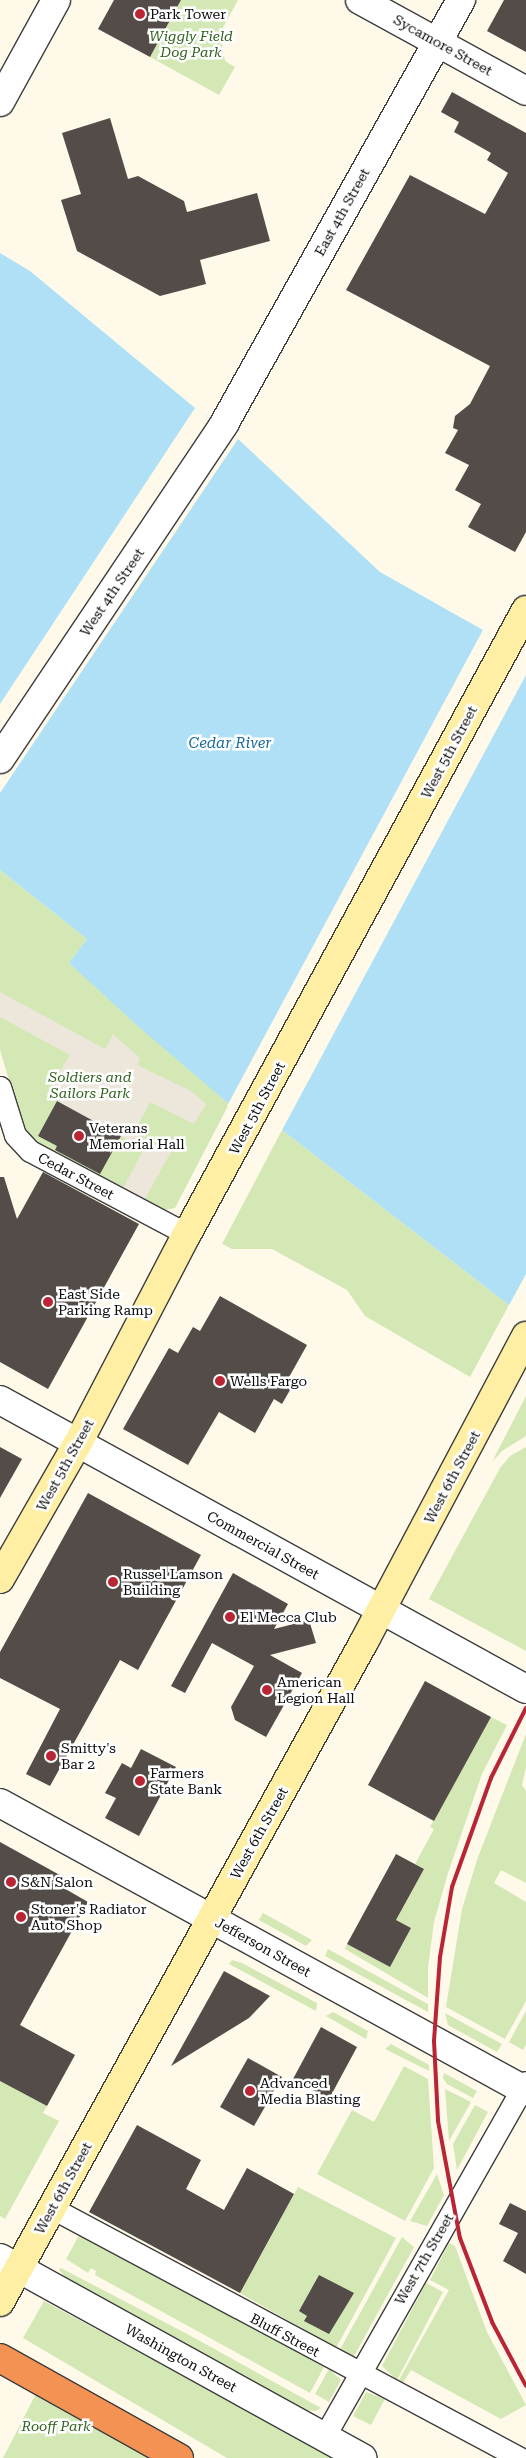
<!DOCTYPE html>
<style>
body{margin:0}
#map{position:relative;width:526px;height:2458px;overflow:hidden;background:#fff9ea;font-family:"Roboto Serif",serif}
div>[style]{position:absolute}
.green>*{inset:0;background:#d3e8b5}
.plaza>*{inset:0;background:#ede7db}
.water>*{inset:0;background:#afe0f6}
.pier>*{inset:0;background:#fff9ea}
.building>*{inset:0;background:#544c48}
.roads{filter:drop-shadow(1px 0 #3e3e3e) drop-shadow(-1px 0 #3e3e3e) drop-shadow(0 1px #3e3e3e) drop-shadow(0 -1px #3e3e3e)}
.minor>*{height:21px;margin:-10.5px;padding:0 10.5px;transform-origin:10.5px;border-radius:10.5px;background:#fff}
.tertiary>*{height:28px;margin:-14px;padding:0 14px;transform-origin:14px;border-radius:14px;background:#fff}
.secondary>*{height:28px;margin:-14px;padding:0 14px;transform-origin:14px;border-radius:14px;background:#ffefa5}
.motorway>*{height:28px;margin:-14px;padding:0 14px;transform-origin:14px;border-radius:14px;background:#f49253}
.rail>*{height:4px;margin:-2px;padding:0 2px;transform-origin:2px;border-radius:2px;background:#ba2536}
.dots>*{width:14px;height:14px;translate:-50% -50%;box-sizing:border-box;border:2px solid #fff;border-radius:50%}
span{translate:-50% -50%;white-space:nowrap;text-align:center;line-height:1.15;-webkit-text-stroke:5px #fff;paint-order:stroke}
.poi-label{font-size:14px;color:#0b0b0b}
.left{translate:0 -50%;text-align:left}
.park-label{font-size:14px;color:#30621d;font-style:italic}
.street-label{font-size:14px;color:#0b0b0b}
.water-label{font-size:15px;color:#166b9c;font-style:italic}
</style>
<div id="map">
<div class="green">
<div style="clip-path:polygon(181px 0,238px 0,220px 33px,225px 61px,235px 67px,219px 95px,150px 57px)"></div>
<div style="clip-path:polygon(0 870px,87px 939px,69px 963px,229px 1104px,175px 1208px,159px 1211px,39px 1145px,28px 1136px,22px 1124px,0 1050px)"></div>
<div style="clip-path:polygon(282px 1130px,509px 1305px,470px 1377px,365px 1316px,347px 1290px,272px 1249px,232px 1249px,222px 1244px)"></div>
<div style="clip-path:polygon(526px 1396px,526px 1436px,502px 1451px,492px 1462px)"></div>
<div style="clip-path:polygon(526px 1447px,526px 1651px,429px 1599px,500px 1468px,510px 1456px)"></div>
<div style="clip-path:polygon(491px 1717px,507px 1725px,482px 1774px,448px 1873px,434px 1922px,428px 1968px,428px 1998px,345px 1949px,347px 1944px,390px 1967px,411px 1928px,396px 1920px,424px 1869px,415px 1864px,434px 1829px,430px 1827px)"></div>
<div style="clip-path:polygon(526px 1734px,526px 1767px,522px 1785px,526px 1791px,526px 1883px,501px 1870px,494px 1883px,526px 1902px,526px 2001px,505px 2039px,446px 2007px,462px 1909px,478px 1857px)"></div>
<div style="clip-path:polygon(263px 1913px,312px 1940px,306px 1946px,259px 1920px)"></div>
<div style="clip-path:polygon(328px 1949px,428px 2004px,428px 2012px,325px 1956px)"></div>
<div style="clip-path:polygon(232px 1960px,242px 1963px,317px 2003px,316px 2011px,229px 1964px)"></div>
<div style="clip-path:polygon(526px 2011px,526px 2045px,523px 2050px,509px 2042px)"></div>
<div style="clip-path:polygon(333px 2012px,368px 2031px,366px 2039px,326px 2016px)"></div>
<div style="clip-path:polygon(445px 2013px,502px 2044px,497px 2052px,448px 2025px)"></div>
<div style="clip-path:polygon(391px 2044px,429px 2065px,429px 2071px,385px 2049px)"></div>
<div style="clip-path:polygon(404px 2066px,428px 2079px,434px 2168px,405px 2221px,317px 2174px,352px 2110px,374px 2122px)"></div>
<div style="clip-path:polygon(444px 2073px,477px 2091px,473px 2098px,447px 2084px,443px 2078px)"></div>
<div style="clip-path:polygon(0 2081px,47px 2106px,43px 2113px,59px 2121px,5px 2219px,0 2216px)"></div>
<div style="clip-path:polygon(445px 2089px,471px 2102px,449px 2141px)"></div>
<div style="clip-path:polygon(475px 2105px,488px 2112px,457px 2170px,453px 2144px)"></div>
<div style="clip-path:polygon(437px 2174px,444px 2195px,427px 2226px,410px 2221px)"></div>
<div style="clip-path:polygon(298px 2187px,396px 2238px,336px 2348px,240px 2293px)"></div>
<div style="clip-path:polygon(81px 2232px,324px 2367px,310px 2393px,95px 2275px,96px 2271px,91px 2268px,88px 2273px,66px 2259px)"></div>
<div style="clip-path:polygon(402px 2237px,414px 2247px,353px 2358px,338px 2353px)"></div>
<div style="clip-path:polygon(449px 2243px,455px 2246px,487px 2332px,526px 2405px,501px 2419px,411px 2370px,403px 2383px,399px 2380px,449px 2290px,430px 2280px)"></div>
<div style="clip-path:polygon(61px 2268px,191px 2336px,321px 2408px,315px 2411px,298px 2409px,69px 2281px,59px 2270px)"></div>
<div style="clip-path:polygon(426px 2283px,443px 2292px,397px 2380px,382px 2366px)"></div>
<div style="clip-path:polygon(44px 2301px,260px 2418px,332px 2458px,227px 2458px,23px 2338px)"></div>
<div style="clip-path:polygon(329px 2369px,341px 2380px,329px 2402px,315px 2394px)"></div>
<div style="clip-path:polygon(42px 2382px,179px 2458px,3px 2458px)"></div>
<div style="clip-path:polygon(366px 2392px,385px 2399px,371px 2425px,353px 2416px)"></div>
</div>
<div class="plaza">
<div style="clip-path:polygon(0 992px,105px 1049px,113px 1034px,140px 1058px,137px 1065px,191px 1091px,206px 1104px,194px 1124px,150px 1102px,134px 1133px,171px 1152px,143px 1202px,122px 1190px,144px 1149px,46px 1095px,70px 1055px,0 1017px)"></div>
</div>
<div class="water">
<div style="clip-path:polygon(0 253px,30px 271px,195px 408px,238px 439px,380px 572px,483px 630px,526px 665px,526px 1323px,509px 1305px,282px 1130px,229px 1104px,140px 1028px,69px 963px,87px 939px,0 870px)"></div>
</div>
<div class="pier">
<div style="clip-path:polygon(195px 408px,238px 439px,0 793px,0 704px)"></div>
<div style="clip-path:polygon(484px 628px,526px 662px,526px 675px,281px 1132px,227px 1106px)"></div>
<div style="clip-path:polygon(526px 1274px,526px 1325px,508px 1307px)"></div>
</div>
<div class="building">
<div style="clip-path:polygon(114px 0,181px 0,150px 57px,98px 29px)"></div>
<div style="clip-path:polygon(504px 0,526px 0,526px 52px,487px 31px)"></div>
<div style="clip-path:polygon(452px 92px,526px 133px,526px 532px,515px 552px,468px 527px,481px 504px,455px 490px,469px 465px,445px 453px,458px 430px,453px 428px,455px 416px,470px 404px,490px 366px,346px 290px,410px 175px,485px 214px,508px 173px,487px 160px,491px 153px,454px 132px,459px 122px,441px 112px)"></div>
<div style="clip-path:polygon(110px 118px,128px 179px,138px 176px,184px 201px,187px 212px,257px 193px,270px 241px,200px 260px,206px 284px,160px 296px,77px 251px,61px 200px,81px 194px,62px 133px)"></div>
<div style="clip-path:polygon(57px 1101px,121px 1136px,100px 1174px,55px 1150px,57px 1146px,38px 1136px)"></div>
<div style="clip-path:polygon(43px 1172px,139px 1224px,48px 1389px,0 1362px,0 1177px,4px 1177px,17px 1219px)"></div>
<div style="clip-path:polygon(220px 1296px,307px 1345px,288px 1379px,294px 1383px,282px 1404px,274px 1399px,255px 1433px,219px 1412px,188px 1465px,123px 1429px,169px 1348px,178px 1353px,193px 1327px,200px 1331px)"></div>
<div style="clip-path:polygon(0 1447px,22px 1459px,0 1498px)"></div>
<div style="clip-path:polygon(88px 1493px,201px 1555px,138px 1670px,120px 1660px,50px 1786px,26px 1774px,60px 1709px,0 1678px,0 1652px)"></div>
<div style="clip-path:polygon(233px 1573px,288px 1604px,274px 1629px,309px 1620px,316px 1643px,270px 1655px,302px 1673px,266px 1737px,235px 1720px,231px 1707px,254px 1666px,232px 1654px,212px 1643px,185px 1693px,171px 1686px)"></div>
<div style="clip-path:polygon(425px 1681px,491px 1717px,434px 1821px,368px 1785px)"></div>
<div style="clip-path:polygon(141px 1749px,176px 1767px,139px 1836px,105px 1818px,116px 1798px,105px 1793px,122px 1763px,131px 1768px)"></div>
<div style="clip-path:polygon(0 1842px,67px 1879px,62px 1887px,88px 1902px,20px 2025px,75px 2055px,47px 2106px,0 2081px)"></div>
<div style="clip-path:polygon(396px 1854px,424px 1869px,396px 1920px,411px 1928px,390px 1967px,347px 1944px)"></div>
<div style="clip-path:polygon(224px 1971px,270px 1996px,249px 2018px,171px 2066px)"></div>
<div style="clip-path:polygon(321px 2027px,357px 2047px,329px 2099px,293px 2079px)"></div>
<div style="clip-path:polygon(248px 2058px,282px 2077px,254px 2126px,220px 2107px)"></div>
<div style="clip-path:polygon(137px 2125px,201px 2160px,186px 2189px,224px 2210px,247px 2168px,294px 2194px,240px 2293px,89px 2212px)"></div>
<div style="clip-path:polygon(510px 2203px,526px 2211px,526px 2274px,503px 2261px,518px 2233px,499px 2224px)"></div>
<div style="clip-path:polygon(319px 2275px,354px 2293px,329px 2334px,304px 2321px,307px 2316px,299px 2311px)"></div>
</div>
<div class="roads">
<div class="minor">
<div style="left:0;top:1087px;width:50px;rotate:72.6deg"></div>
<div style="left:15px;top:1135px;width:22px;rotate:47deg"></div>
<div style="left:30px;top:1151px;width:178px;rotate:27.9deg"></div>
<div style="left:52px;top:2208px;width:531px;rotate:28.11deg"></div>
<div style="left:324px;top:2437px;width:408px;rotate:-60.4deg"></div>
</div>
<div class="tertiary">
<div style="left:360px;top:0;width:189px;rotate:28.7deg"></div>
<div style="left:0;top:102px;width:116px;rotate:-61.2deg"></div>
<div style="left:0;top:759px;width:403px;rotate:-56.2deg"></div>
<div style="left:224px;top:424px;width:486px;rotate:-60.8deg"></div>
<div style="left:0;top:1400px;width:600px;rotate:28.79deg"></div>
<div style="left:0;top:1803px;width:600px;rotate:28.7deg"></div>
<div style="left:0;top:2258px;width:414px;rotate:28.9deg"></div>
</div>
<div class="secondary">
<div style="left:0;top:1579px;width:157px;rotate:-60.2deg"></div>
<div style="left:78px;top:1443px;width:236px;rotate:-62.5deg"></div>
<div style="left:187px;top:1234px;width:710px;rotate:-61.49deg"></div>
<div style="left:0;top:2302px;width:756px;rotate:-61.13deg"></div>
<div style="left:365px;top:1640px;width:344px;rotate:-62.1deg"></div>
</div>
<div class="motorway">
<div style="left:0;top:2358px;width:205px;rotate:29.2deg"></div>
</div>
</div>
<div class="rail">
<div style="left:526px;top:1708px;width:78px;rotate:116.6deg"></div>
<div style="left:491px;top:1778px;width:116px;rotate:109.7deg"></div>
<div style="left:452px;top:1887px;width:71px;rotate:99.7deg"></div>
<div style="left:440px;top:1957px;width:84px;rotate:94.1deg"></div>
<div style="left:434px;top:2041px;width:80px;rotate:87.1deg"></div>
<div style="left:438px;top:2121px;width:119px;rotate:79.4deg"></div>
<div style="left:460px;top:2238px;width:90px;rotate:69.1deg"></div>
<div style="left:492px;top:2322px;width:72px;rotate:62deg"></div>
</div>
<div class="dots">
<div style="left:140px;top:14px;background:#ba2536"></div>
<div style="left:79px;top:1136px;background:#ba2536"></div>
<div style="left:48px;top:1302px;background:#ba2536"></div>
<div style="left:220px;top:1381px;background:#ba2536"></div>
<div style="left:113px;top:1582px;background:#ba2536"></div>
<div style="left:230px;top:1617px;background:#ba2536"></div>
<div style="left:267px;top:1690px;background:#ba2536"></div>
<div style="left:51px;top:1756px;background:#ba2536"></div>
<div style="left:140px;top:1781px;background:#ba2536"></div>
<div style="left:11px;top:1882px;background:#ba2536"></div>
<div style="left:21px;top:1917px;background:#ba2536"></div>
<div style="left:250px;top:2091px;background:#ba2536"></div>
</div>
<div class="poi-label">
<span class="left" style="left:150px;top:14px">Park Tower</span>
<span class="left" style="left:89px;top:1136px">Veterans<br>Memorial Hall</span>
<span class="left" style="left:58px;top:1302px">East Side<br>Parking Ramp</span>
<span class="left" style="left:230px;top:1381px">Wells Fargo</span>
<span class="left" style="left:123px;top:1582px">Russel Lamson<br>Building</span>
<span class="left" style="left:240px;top:1617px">El Mecca Club</span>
<span class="left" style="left:277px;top:1690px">American<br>Legion Hall</span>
<span class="left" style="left:61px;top:1756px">Smitty's<br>Bar 2</span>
<span class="left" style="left:150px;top:1781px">Farmers<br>State Bank</span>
<span class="left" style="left:21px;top:1882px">S&amp;N Salon</span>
<span class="left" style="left:31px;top:1917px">Stoner's Radiator<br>Auto Shop</span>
<span class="left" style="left:260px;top:2091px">Advanced<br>Media Blasting</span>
</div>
<div class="park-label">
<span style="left:191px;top:44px">Wiggly Field<br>Dog Park</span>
<span style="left:90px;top:1085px">Soldiers and<br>Sailors Park</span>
<span style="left:56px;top:2426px">Rooff Park</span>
</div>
<div class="street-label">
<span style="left:443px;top:45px;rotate:29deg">Sycamore Street</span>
<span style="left:342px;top:212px;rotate:-61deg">East 4th Street</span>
<span style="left:112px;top:592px;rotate:-56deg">West 4th Street</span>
<span style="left:449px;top:752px;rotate:-62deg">West 5th Street</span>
<span style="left:257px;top:1108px;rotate:-62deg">West 5th Street</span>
<span style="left:76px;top:1176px;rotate:28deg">Cedar Street</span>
<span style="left:65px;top:1465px;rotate:-61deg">West 5th Street</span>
<span style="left:452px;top:1477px;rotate:-62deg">West 6th Street</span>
<span style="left:263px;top:1545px;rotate:29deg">Commercial Street</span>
<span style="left:259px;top:1833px;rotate:-61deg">West 6th Street</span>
<span style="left:263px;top:1947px;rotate:29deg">Jefferson Street</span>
<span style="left:63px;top:2188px;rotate:-61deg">West 6th Street</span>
<span style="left:424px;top:2259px;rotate:-60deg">West 7th Street</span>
<span style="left:285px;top:2335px;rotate:28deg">Bluff Street</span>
<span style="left:181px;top:2358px;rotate:29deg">Washington Street</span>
</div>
<div class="water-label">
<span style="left:230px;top:744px">Cedar River</span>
</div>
</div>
